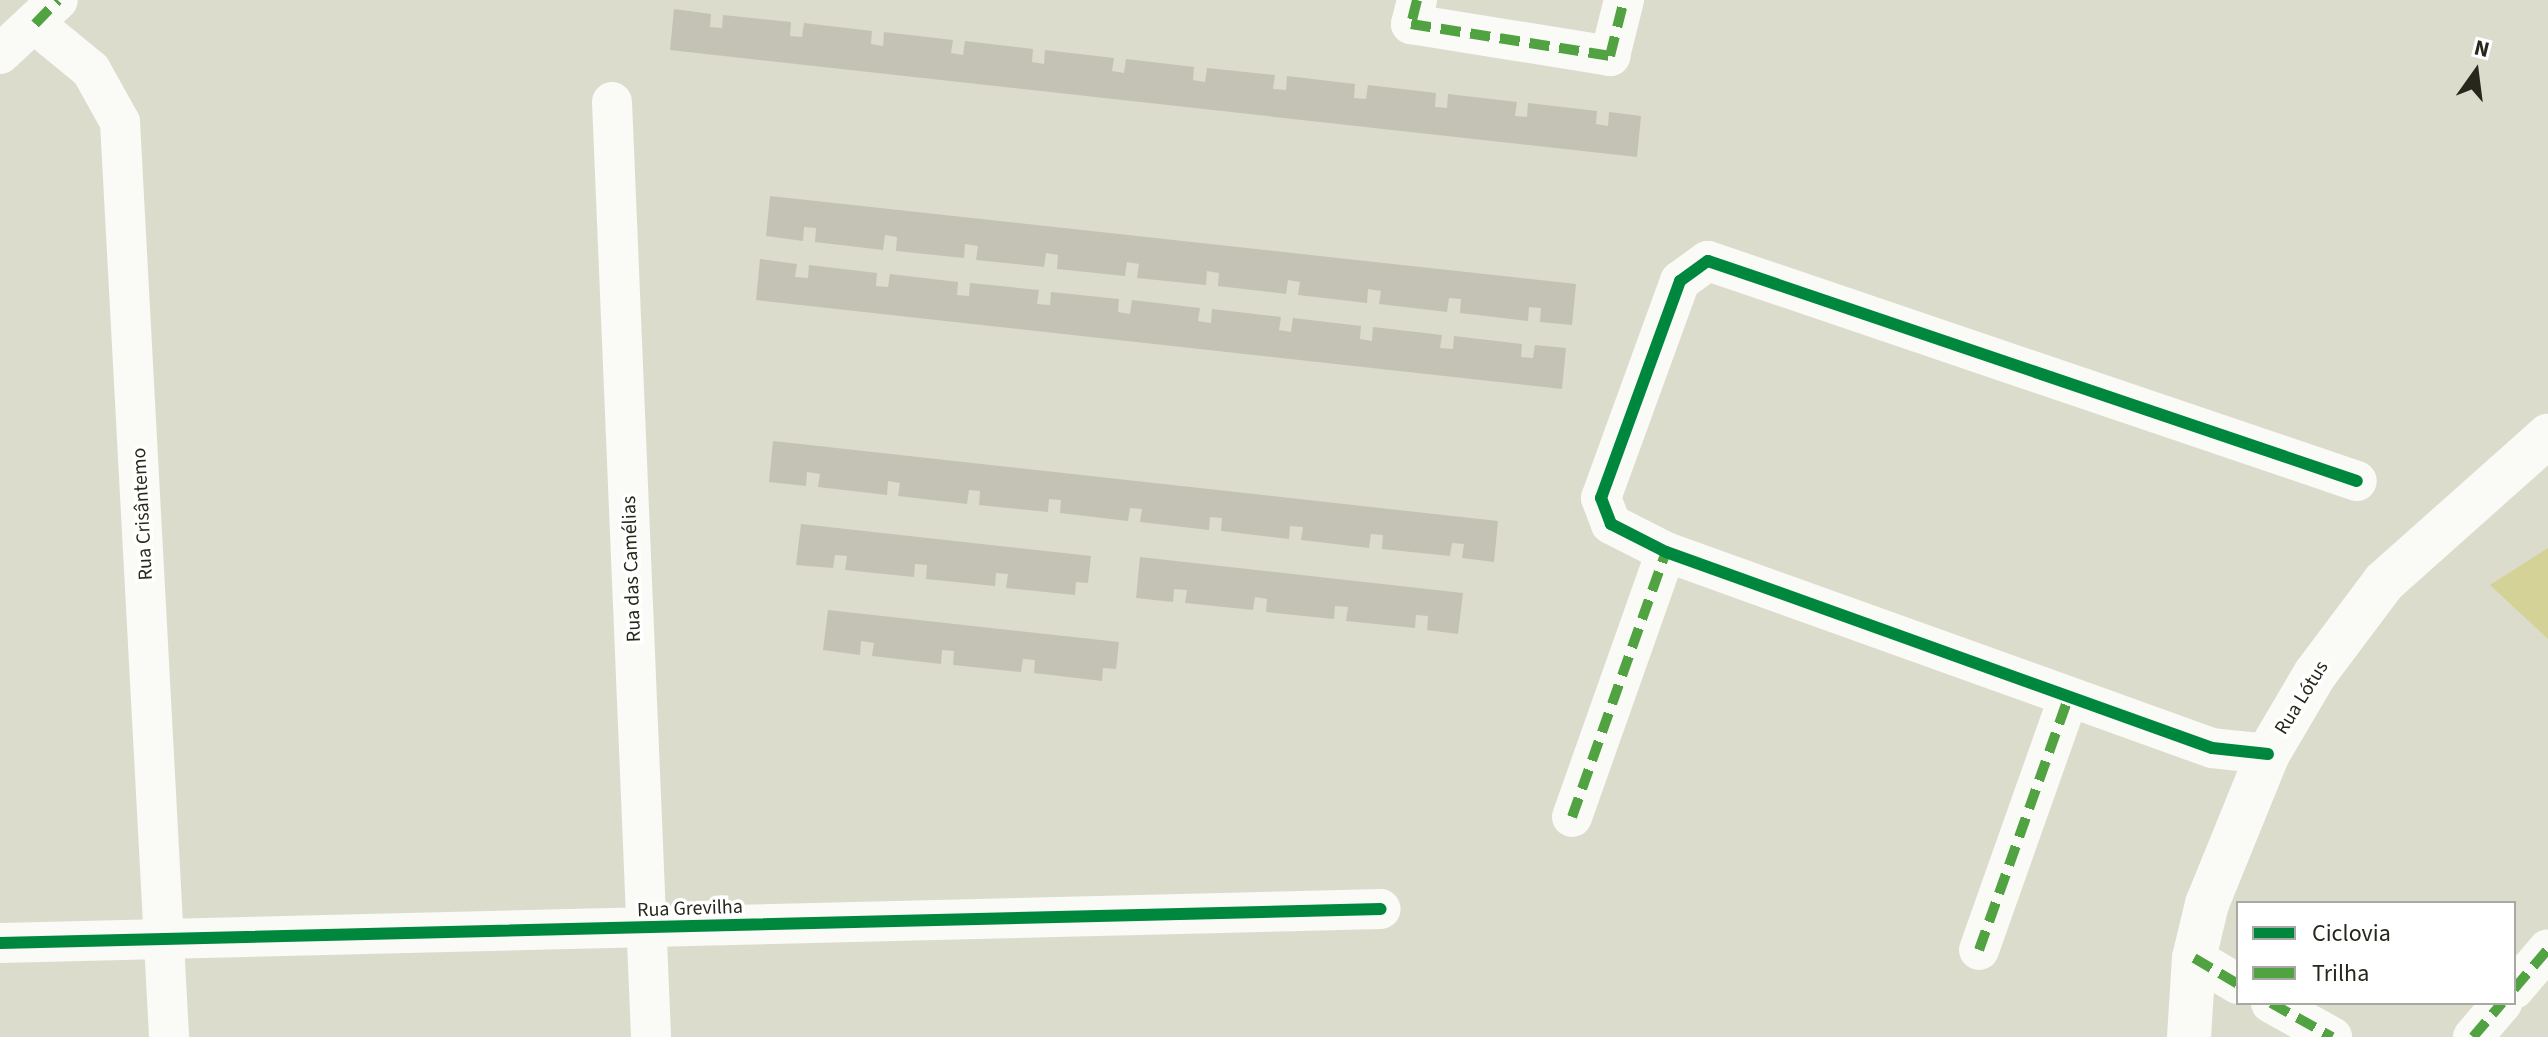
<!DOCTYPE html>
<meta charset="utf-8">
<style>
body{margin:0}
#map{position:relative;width:2548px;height:1037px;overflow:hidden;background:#dcdccc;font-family:"Source Sans 3",sans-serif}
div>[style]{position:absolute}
.green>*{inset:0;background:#d5d298}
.building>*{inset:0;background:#c3c2b5}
.minor>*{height:40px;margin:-20px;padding:0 20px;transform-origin:20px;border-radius:20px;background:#fafaf7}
.tertiary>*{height:44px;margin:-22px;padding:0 22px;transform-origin:22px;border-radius:22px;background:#fafaf7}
.quiet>*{height:10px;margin-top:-5px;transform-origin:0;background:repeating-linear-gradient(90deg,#51a341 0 20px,transparent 0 30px)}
.cycleway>*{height:12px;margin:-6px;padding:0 6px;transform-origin:6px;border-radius:6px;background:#00873e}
span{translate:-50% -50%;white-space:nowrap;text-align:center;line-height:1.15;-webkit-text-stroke:7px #fff;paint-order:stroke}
.street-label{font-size:20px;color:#28271c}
.legend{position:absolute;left:2236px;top:901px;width:280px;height:104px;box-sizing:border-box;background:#fff;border:2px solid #a9a9a4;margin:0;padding:10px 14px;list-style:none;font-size:24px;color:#28271c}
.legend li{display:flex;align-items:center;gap:16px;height:40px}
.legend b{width:40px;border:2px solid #a9a9a4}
.north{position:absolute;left:2436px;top:32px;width:80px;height:80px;-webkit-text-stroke:6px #fff;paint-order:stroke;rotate:14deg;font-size:22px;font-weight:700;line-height:32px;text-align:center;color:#28271c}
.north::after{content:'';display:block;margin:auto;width:28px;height:36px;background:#28271c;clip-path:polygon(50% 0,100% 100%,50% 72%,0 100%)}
</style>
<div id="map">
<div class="green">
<div style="clip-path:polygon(2548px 548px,2548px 639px,2490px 585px)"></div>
</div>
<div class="building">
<div style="clip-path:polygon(674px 9px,711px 14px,710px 27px,722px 28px,723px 15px,791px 22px,790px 36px,802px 37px,804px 23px,872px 31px,871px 44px,883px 46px,884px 32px,953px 40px,951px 53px,963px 55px,965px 41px,1033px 49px,1032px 62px,1044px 64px,1045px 50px,1114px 58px,1112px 71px,1124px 73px,1126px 59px,1194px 67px,1193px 80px,1205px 82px,1207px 68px,1275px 75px,1273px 89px,1286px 90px,1287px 76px,1355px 84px,1354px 98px,1366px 99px,1368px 85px,1436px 93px,1435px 107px,1447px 108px,1448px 94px,1517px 102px,1515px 116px,1527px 117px,1528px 103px,1597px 111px,1596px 124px,1608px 126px,1609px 112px,1641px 116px,1637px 157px,670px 50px)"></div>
<div style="clip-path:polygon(770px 196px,1576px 284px,1572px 325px,1540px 322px,1541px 308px,1529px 307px,1528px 321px,1460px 313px,1461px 299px,1449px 298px,1447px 312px,1379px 304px,1381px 291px,1368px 289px,1367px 303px,1298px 295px,1300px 282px,1288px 280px,1286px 294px,1218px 286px,1219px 273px,1207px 271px,1206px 285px,1137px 278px,1139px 264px,1127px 262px,1125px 276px,1057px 269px,1058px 255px,1046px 253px,1044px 267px,976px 260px,978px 246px,965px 244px,964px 258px,896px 251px,897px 237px,885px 235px,883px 250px,815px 242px,816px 228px,804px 227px,803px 241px,766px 236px)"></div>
<div style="clip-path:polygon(760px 259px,797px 264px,795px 277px,808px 278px,809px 265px,877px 273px,876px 286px,888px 287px,890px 274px,958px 282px,957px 295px,969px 296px,970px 283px,1039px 290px,1037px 304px,1050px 305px,1051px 292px,1119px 299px,1118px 312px,1130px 314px,1132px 300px,1200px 308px,1198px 321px,1211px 323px,1212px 309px,1281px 317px,1279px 330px,1291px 332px,1293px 318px,1361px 326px,1360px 339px,1372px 341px,1373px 327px,1442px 335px,1440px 348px,1453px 349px,1454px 336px,1522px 344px,1521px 357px,1533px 358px,1535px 345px,1566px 348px,1562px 389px,756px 300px)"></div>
<div style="clip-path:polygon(773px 441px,1498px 521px,1494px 562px,1462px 558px,1464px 544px,1452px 543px,1450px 556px,1382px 549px,1383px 535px,1371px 534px,1369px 548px,1301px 540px,1303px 527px,1290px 526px,1289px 539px,1221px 531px,1222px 518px,1210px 517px,1209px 530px,1140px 522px,1142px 509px,1130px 508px,1128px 521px,1060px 513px,1061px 500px,1049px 499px,1048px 512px,979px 505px,980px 491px,969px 490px,967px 504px,898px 496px,900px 483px,888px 481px,887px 495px,818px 487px,820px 474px,807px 472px,806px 486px,769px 482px)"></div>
<div style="clip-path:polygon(801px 524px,1091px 556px,1088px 583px,1076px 582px,1075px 595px,1006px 588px,1008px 574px,996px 573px,995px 586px,926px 579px,927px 565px,915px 564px,914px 577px,845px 570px,847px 556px,835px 555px,833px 568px,796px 565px)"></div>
<div style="clip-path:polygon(1140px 557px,1463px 593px,1458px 634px,1427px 630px,1428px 616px,1416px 615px,1415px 628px,1346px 621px,1348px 607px,1335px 606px,1334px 619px,1266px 612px,1267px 599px,1255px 597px,1253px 610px,1185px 603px,1187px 590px,1174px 589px,1173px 602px,1136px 598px)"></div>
<div style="clip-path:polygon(828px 610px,1119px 642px,1116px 669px,1103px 668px,1102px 681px,1034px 673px,1035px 660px,1023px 659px,1021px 672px,953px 665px,954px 651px,942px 650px,941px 664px,872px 656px,874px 643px,861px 641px,860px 655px,823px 650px)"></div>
</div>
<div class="minor">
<div style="left:1417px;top:0;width:25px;rotate:104deg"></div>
<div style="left:1411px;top:24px;width:202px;rotate:9.1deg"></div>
<div style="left:1610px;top:56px;width:58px;rotate:-76deg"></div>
<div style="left:35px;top:24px;width:72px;rotate:39.4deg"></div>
<div style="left:91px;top:70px;width:60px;rotate:60.9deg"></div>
<div style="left:120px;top:122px;width:916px;rotate:86.93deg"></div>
<div style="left:0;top:54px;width:79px;rotate:-43deg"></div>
<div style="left:612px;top:102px;width:936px;rotate:87.61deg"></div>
<div style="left:2268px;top:754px;width:56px;rotate:-173.9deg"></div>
<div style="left:2212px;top:748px;width:580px;rotate:-160.25deg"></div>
<div style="left:1666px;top:552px;width:62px;rotate:-153deg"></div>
<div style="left:1611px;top:524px;width:28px;rotate:-111deg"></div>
<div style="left:1601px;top:498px;width:231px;rotate:-70deg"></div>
<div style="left:1680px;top:281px;width:34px;rotate:-36deg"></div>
<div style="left:1708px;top:261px;width:685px;rotate:18.73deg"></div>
<div style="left:1572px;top:817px;width:281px;rotate:-70.5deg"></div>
<div style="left:0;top:943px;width:1381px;rotate:-1.41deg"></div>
<div style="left:1979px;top:950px;width:266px;rotate:-70.5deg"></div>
<div style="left:2194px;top:958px;width:51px;rotate:30.6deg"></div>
<div style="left:2514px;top:989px;width:52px;rotate:-49.6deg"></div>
<div style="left:2271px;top:1003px;width:70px;rotate:29.1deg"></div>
<div style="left:2473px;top:1037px;width:45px;rotate:-49.5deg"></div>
</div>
<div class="tertiary">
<div style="left:2189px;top:1037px;width:79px;rotate:-86.4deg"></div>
<div style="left:2194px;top:958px;width:56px;rotate:-76.5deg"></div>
<div style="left:2207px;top:904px;width:162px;rotate:-67.9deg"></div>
<div style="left:2268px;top:754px;width:93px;rotate:-59.6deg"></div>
<div style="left:2315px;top:674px;width:115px;rotate:-53.1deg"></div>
<div style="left:2384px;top:582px;width:220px;rotate:-41.7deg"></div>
</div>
<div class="quiet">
<div style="left:1417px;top:0;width:25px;rotate:104deg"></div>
<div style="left:1411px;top:24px;width:202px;rotate:9.1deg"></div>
<div style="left:1610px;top:56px;width:58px;rotate:-76deg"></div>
<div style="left:35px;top:24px;width:33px;rotate:-46deg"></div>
<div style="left:1572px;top:817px;width:281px;rotate:-70.5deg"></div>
<div style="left:1979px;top:950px;width:266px;rotate:-70.5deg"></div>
<div style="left:2194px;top:958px;width:51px;rotate:30.6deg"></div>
<div style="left:2514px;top:989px;width:52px;rotate:-49.6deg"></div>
<div style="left:2271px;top:1003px;width:70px;rotate:29.1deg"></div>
<div style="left:2473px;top:1037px;width:45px;rotate:-49.5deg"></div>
</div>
<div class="cycleway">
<div style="left:2268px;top:754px;width:56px;rotate:-173.9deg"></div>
<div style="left:2212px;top:748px;width:580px;rotate:-160.25deg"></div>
<div style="left:1666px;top:552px;width:62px;rotate:-153deg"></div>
<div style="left:1611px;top:524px;width:28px;rotate:-111deg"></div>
<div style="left:1601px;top:498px;width:231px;rotate:-70deg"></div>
<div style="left:1680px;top:281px;width:34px;rotate:-36deg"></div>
<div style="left:1708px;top:261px;width:685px;rotate:18.73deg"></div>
<div style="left:0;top:943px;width:1381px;rotate:-1.41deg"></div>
</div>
<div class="street-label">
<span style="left:143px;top:514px;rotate:-93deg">Rua Crisântemo</span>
<span style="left:632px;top:569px;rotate:-92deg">Rua das Camélias</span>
<span style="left:2302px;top:698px;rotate:-58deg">Rua Lótus</span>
<span style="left:690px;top:909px;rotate:-2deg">Rua Grevilha</span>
</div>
<ul class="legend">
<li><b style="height:10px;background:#00873e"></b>Ciclovia</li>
<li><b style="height:10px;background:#51a341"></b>Trilha</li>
</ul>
<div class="north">N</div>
</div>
